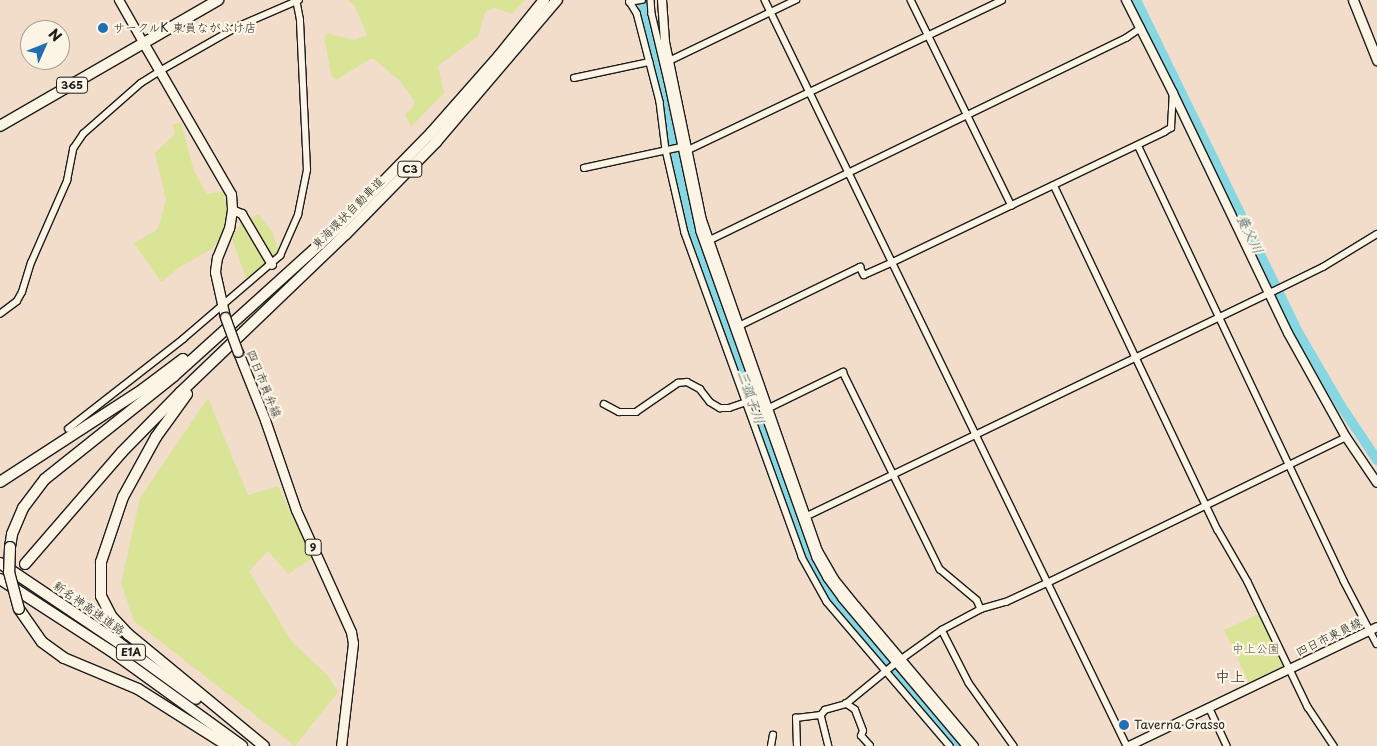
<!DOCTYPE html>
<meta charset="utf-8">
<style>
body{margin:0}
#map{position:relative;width:1377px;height:746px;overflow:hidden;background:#f2ddcb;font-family:"Playpen Sans","Klee One",sans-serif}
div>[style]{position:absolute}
.green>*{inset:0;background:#d9e497}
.river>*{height:10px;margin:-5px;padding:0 5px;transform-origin:5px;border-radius:5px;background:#87d7e2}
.roads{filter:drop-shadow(1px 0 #1c1c1c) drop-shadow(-1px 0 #1c1c1c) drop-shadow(0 1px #1c1c1c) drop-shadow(0 -1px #1c1c1c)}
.street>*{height:5.5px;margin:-2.75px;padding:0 2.75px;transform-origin:2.75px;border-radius:2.75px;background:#fcf5e5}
.secondary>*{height:8px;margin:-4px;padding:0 4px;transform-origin:4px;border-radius:4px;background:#fcf5e5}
.primary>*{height:9px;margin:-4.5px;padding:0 4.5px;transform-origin:4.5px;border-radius:4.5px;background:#fcf5e5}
.highway>*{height:10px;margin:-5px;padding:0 5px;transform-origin:5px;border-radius:5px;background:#fcf5e5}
.bridges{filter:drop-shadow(1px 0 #1c1c1c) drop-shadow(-1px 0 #1c1c1c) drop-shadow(0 1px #1c1c1c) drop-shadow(0 -1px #1c1c1c)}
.primary-bridge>*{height:9px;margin:-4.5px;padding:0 4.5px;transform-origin:4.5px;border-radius:4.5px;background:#fcf5e5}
.highway-bridge>*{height:10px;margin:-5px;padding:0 5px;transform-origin:5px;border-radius:5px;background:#fcf5e5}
.dots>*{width:14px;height:14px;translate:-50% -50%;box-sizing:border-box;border:2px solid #fcf5e5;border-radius:50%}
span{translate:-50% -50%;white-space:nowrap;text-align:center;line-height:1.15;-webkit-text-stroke:4.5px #fcf5e5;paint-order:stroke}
.shield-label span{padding:1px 4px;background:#fcf5e5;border:1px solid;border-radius:4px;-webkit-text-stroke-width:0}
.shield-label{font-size:11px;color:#1c1c1c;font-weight:700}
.poi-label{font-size:12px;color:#1c1c1c}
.left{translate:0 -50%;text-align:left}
.street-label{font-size:12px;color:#1c1c1c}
.park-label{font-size:12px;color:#555841}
.water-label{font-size:14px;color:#415d61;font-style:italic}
.quarter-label{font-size:15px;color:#1c1c1c}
.north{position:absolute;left:20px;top:20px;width:50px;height:50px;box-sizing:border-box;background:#fcf5e5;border:1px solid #a29e95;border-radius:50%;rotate:46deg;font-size:14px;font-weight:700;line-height:20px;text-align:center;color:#1c1c1c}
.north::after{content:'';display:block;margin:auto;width:18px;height:22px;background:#1f6fb2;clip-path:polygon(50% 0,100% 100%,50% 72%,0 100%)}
</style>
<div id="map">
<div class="green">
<div style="clip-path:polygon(348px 0,525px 0,512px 14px,495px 8px,485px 12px,478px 36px,438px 66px,444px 93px,411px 127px,405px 114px,412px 108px,415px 101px,399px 80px,374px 59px,370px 59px,336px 80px,331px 75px,325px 41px,326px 33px,355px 40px,367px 35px,355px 6px)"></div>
<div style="clip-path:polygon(181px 123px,194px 171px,207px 194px,224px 191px,228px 221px,224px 233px,212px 249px,180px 267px,161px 282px,134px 243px,155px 231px,158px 228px,166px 200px,155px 153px,175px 134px,173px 124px)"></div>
<div style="clip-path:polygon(258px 214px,272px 231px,279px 253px,247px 282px,232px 238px,241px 224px)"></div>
<div style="clip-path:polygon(208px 398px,248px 495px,278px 486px,313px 558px,288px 574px,268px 551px,249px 571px,292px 642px,327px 675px,338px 692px,295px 746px,134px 621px,121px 583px,140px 498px)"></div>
<div style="clip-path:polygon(1261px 613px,1287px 667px,1250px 685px,1224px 630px)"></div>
</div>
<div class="river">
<div style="left:642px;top:0;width:231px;rotate:77.8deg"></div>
<div style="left:691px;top:226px;width:338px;rotate:70.7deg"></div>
<div style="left:803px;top:545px;width:45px;rotate:63.4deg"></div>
<div style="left:823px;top:585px;width:211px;rotate:49.8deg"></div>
<div style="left:1136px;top:0;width:372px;rotate:64deg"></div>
<div style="left:1299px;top:334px;width:83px;rotate:59.7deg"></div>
<div style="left:1341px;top:406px;width:65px;rotate:56.3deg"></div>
</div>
<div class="roads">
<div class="street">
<div style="left:651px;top:0;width:14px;rotate:86deg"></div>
<div style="left:652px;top:14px;width:69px;rotate:76.6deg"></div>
<div style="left:668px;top:81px;width:154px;rotate:78deg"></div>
<div style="left:700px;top:232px;width:346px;rotate:70.4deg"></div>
<div style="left:816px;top:558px;width:23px;rotate:61deg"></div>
<div style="left:827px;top:578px;width:26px;rotate:54deg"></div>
<div style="left:842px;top:599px;width:192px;rotate:49.9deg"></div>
<div style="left:765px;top:0;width:829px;rotate:64.11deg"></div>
<div style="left:911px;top:0;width:229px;rotate:63.9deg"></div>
<div style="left:629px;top:2px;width:13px;rotate:-9deg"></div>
<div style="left:630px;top:2px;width:13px;rotate:58deg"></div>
<div style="left:637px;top:13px;width:92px;rotate:75.5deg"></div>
<div style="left:660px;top:102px;width:48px;rotate:82.9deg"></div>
<div style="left:666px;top:150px;width:85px;rotate:77.1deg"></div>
<div style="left:685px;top:233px;width:344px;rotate:70.1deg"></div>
<div style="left:802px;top:557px;width:51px;rotate:60.9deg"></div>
<div style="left:827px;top:602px;width:189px;rotate:49.5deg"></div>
<div style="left:669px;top:61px;width:141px;rotate:-25.7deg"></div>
<div style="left:574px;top:78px;width:77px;rotate:-12deg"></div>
<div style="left:1138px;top:145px;width:482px;rotate:64.7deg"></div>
<div style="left:1344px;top:581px;width:71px;rotate:62.4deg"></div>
<div style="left:684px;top:152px;width:352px;rotate:-25.5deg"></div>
<div style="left:584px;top:168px;width:99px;rotate:-12.2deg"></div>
<div style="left:1054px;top:185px;width:382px;rotate:64.6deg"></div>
<div style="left:1218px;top:530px;width:60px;rotate:60deg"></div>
<div style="left:1248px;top:582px;width:139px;rotate:64.4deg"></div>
<div style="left:1308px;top:707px;width:47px;rotate:56.3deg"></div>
<div style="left:708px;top:241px;width:465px;rotate:-25.9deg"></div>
<div style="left:1126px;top:38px;width:18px;rotate:-34deg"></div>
<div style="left:0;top:314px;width:21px;rotate:-37deg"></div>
<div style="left:17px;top:301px;width:10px;rotate:-61deg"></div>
<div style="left:22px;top:292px;width:30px;rotate:-73deg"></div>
<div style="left:31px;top:263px;width:90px;rotate:-66.3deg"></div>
<div style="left:67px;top:181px;width:33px;rotate:-79deg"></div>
<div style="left:73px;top:149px;width:18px;rotate:-56deg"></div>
<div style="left:83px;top:134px;width:77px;rotate:-41.3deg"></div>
<div style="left:141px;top:83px;width:22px;rotate:-32deg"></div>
<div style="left:160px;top:71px;width:91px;rotate:-29.7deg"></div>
<div style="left:239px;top:26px;width:65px;rotate:-23.4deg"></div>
<div style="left:739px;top:326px;width:135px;rotate:-26deg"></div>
<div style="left:860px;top:267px;width:9px;rotate:63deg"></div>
<div style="left:864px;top:275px;width:32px;rotate:-24deg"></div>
<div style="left:893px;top:262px;width:301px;rotate:-25.6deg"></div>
<div style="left:1164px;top:132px;width:8px;rotate:-30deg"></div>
<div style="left:1171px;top:128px;width:33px;rotate:-87deg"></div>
<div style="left:604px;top:404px;width:17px;rotate:28deg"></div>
<div style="left:619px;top:412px;width:17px"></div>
<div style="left:636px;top:412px;width:51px;rotate:-34.6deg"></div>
<div style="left:678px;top:383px;width:9px;rotate:-6deg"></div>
<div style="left:687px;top:382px;width:15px;rotate:28deg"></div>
<div style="left:700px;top:389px;width:16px;rotate:52deg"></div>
<div style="left:710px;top:402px;width:12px;rotate:31deg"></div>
<div style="left:720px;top:408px;width:9px"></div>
<div style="left:729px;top:408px;width:31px;rotate:-19deg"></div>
<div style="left:765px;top:410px;width:87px;rotate:-26deg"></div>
<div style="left:843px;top:372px;width:220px;rotate:63.8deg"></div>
<div style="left:940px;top:569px;width:48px;rotate:40deg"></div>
<div style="left:977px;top:600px;width:10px;rotate:66deg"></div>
<div style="left:68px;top:429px;width:146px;rotate:-38deg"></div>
<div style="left:183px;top:339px;width:128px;rotate:-40.6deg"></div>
<div style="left:280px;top:256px;width:45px;rotate:-66.3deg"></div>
<div style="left:298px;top:215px;width:46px;rotate:-78.7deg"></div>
<div style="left:307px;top:170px;width:150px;rotate:-92.7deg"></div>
<div style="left:300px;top:20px;width:20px;rotate:-101deg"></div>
<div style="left:803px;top:518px;width:521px;rotate:-25.73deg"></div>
<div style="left:1272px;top:292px;width:57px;rotate:-26.1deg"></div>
<div style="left:1323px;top:267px;width:63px;rotate:-31.4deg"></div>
<div style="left:942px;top:630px;width:59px;rotate:63deg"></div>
<div style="left:969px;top:683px;width:77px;rotate:54.5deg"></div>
<div style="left:1209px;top:707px;width:43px;rotate:65.2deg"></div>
<div style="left:821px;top:715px;width:32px;rotate:76deg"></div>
<div style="left:771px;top:746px;width:11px;rotate:-80deg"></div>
<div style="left:797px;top:746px;width:28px;rotate:-92deg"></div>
<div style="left:796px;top:718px;width:25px;rotate:-7deg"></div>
<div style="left:821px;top:715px;width:6px;rotate:-51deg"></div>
<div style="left:825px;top:710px;width:22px;rotate:-16deg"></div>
<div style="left:870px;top:746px;width:13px;rotate:-132deg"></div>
<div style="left:861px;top:736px;width:5px;rotate:-68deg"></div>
<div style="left:863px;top:731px;width:22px;rotate:-111deg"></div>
<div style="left:855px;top:710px;width:11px;rotate:-146deg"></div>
<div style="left:846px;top:704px;width:65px;rotate:-39.4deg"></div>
<div style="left:896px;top:663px;width:57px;rotate:-35.7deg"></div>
<div style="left:942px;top:630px;width:44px;rotate:-28.3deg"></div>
<div style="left:981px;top:609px;width:26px;rotate:-16deg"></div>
<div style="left:1006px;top:602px;width:45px;rotate:-24.9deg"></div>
<div style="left:1047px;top:583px;width:333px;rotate:-26deg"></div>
</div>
<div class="secondary">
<div style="left:119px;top:0;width:51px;rotate:60.4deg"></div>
<div style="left:662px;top:0;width:42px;rotate:85.9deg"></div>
<div style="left:665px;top:42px;width:182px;rotate:78.3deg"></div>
<div style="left:702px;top:220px;width:351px;rotate:70.7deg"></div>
<div style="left:818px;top:551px;width:32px;rotate:60deg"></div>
<div style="left:834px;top:579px;width:35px;rotate:51deg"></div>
<div style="left:856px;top:606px;width:183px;rotate:49.9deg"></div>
<div style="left:1126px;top:0;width:104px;rotate:63.2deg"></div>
<div style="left:1173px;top:93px;width:266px;rotate:64.4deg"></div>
<div style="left:1288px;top:333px;width:119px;rotate:60.9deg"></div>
<div style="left:1346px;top:437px;width:55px;rotate:56deg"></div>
<div style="left:232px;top:210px;width:11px;rotate:22deg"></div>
<div style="left:242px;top:214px;width:59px;rotate:59.5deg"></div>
<div style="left:1129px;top:746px;width:275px;rotate:-25.6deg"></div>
</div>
<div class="primary">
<div style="left:1353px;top:0;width:65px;rotate:68.2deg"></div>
<div style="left:144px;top:44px;width:173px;rotate:59.9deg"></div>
<div style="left:231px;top:194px;width:16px;rotate:86deg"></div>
<div style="left:232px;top:210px;width:18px;rotate:99deg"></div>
<div style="left:229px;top:228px;width:31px;rotate:112deg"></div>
<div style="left:217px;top:257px;width:15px;rotate:98deg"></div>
<div style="left:215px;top:272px;width:46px;rotate:77.5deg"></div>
<div style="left:238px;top:352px;width:73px;rotate:68.3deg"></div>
<div style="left:265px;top:420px;width:95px;rotate:71deg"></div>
<div style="left:296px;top:510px;width:134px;rotate:65.7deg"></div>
<div style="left:351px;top:632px;width:11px;rotate:80deg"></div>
<div style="left:353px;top:643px;width:104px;rotate:96.6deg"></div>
</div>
<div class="highway">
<div style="left:0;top:126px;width:252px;rotate:-30deg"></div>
<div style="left:187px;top:394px;width:53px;rotate:125.8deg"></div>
<div style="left:156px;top:437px;width:68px;rotate:118.8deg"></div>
<div style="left:123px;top:497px;width:69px;rotate:108.7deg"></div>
<div style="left:101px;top:562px;width:34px;rotate:90deg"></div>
<div style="left:101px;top:596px;width:22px;rotate:63deg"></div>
<div style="left:111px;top:616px;width:25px;rotate:47deg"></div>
<div style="left:128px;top:634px;width:176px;rotate:39.5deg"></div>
<div style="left:0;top:482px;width:171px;rotate:-33deg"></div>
<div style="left:143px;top:389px;width:50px;rotate:-36.9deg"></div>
<div style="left:10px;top:547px;width:13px;rotate:-81deg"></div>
<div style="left:12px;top:534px;width:28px;rotate:-67deg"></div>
<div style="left:23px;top:508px;width:36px;rotate:-53deg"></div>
<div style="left:45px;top:479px;width:165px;rotate:-38.6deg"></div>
<div style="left:174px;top:376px;width:225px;rotate:-42.1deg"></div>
<div style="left:341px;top:225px;width:129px;rotate:-45.6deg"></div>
<div style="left:431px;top:133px;width:103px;rotate:-48.6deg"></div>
<div style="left:499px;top:56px;width:72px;rotate:-51.2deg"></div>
<div style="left:0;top:563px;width:143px;rotate:33.9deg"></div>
<div style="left:119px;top:643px;width:95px;rotate:36deg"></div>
<div style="left:25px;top:564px;width:148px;rotate:-49.1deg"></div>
<div style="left:122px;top:452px;width:84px;rotate:-45.5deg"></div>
<div style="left:181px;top:392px;width:228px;rotate:-43.8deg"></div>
<div style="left:346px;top:234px;width:129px;rotate:-45.6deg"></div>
<div style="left:436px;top:142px;width:187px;rotate:-49.6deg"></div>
<div style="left:0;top:579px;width:132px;rotate:33deg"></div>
<div style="left:111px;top:651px;width:162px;rotate:35.9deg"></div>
<div style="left:19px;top:609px;width:40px;rotate:55.1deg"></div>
<div style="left:42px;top:642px;width:27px;rotate:36deg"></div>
<div style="left:64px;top:658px;width:80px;rotate:22.7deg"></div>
<div style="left:138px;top:689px;width:107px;rotate:32.3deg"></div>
</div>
</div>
<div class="bridges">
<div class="primary-bridge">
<div style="left:225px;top:317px;width:37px;rotate:70deg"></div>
</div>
<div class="highway-bridge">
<div style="left:10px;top:547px;width:25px;rotate:92deg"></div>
<div style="left:9px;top:572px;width:38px;rotate:75deg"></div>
</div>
</div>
<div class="dots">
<div style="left:103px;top:28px;background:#1f6fb2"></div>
<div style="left:1124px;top:725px;background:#1f6fb2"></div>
</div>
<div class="shield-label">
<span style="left:72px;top:85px">365</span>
<span style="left:410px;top:169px">C3</span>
<span style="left:313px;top:547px">9</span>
<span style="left:131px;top:652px">E1A</span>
</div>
<div class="poi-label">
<span class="left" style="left:113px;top:28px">サークルK 東員ながふけ店</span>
<span class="left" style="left:1134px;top:725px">Taverna Grasso</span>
</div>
<div class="street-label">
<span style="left:348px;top:213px;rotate:-45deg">東海環状自動車道</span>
<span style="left:264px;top:384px;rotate:68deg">四日市員弁線</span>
<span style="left:89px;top:608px;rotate:35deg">新名神高速道路</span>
<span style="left:1329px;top:637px;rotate:-26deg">四日市東員線</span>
</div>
<div class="park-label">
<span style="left:1256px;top:649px">中上公園</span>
</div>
<div class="water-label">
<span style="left:1250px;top:234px;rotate:64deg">養父川</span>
<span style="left:751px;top:397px;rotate:71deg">三孤子川</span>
</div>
<div class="quarter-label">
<span style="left:1230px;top:676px">中上</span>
</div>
<div class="north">N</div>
</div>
